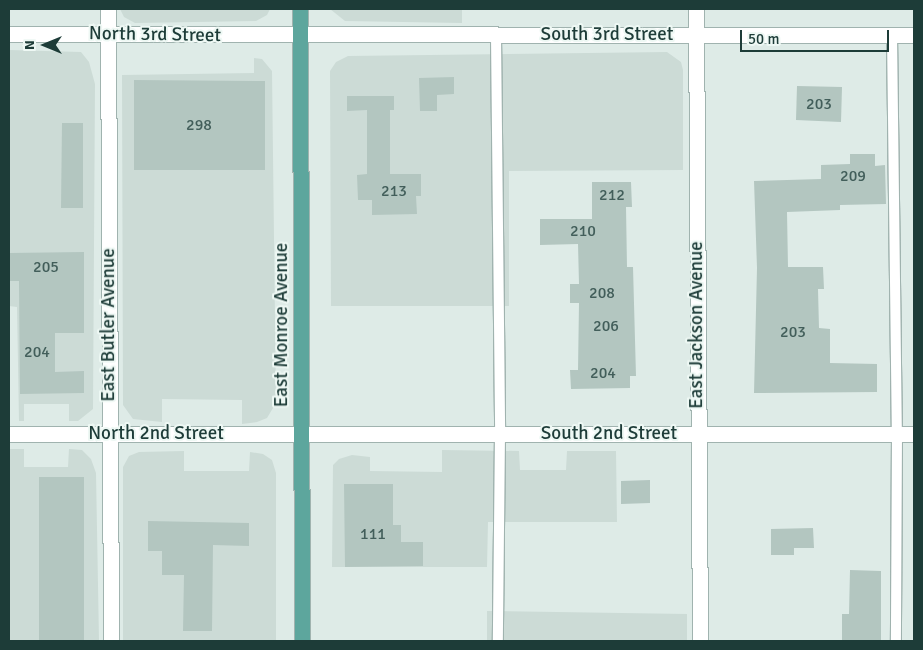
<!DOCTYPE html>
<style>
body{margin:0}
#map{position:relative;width:923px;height:650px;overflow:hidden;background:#deebe7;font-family:Signika,sans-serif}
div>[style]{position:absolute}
.built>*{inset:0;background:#ccdbd6}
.building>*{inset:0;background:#b3c6c0}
.roads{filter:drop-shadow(1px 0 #a0b3af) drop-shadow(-1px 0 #a0b3af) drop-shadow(0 1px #a0b3af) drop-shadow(0 -1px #a0b3af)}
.service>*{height:10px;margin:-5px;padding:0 5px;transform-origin:5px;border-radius:5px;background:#fff}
.minor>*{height:15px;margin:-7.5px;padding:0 7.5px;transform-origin:7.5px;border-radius:7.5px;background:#fff}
.primary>*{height:15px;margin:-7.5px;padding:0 7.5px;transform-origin:7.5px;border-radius:7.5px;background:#5da69d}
span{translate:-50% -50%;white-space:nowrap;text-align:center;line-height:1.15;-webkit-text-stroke:4px #eef8f4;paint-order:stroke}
.number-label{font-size:16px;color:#425e5a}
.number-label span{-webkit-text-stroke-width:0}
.street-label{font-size:19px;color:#1d3c38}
.frame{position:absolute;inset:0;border:10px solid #1d3c38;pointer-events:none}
.north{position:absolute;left:20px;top:20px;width:50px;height:50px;-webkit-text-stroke:4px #eef8f4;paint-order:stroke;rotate:270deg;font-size:14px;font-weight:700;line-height:20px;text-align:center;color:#1d3c38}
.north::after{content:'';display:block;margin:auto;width:18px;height:22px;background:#1d3c38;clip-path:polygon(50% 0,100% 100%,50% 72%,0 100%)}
.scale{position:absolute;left:740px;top:30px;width:149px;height:22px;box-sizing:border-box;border:2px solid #1d3c38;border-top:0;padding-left:6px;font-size:15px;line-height:18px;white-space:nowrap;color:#1d3c38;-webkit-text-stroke:4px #eef8f4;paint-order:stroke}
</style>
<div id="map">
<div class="built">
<div style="clip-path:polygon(120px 9px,270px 9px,267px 15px,256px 21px,135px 23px,124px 17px)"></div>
<div style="clip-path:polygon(330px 9px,462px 9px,462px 23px,345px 21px)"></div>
<div style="clip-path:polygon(9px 50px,81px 52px,89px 62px,95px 84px,93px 409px,78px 421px,69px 421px,69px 404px,24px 404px,24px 421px,19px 421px,17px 307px,9px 306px)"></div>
<div style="clip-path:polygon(667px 52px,681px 62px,683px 70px,683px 170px,509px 171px,509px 306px,331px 306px,330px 71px,336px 62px,348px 56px)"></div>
<div style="clip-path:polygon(254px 58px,262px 59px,272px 71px,276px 403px,267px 418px,257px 422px,242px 424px,242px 400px,162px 399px,162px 422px,133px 419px,123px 405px,122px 75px,254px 73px)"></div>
<div style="clip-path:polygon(9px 449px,24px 449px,24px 467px,68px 467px,69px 449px,82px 450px,91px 459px,96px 473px,99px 641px,9px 641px)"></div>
<div style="clip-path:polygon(442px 450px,519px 451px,520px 470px,566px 470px,567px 451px,616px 451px,617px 522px,488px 522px,487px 567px,332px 567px,333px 465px,339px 459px,352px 455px,370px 457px,370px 471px,442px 472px)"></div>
<div style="clip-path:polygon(184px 451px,184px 471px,249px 471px,250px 452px,263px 454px,272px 460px,276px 473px,276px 641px,123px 641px,123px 467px,129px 456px,139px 452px)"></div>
<div style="clip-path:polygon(487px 611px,687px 614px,687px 641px,487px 641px)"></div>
</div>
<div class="building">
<div style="clip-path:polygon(454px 77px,454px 94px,437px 95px,437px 111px,420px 111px,419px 78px)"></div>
<div style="clip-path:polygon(134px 80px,265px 81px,265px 170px,134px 170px)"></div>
<div style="clip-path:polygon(797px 86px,842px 87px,841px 122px,796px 120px)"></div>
<div style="clip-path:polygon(347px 96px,394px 96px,394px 110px,390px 110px,390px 174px,421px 174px,421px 196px,416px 196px,417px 214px,372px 215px,372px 200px,358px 200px,357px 175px,367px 174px,367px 110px,347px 111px)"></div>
<div style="clip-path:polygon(62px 123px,83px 123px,83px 208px,61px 208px)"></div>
<div style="clip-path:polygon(850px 154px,875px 154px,875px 166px,885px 165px,886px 204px,840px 205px,840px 210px,787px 212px,788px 267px,823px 267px,824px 289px,818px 289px,819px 328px,830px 329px,830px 363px,877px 364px,877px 392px,754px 393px,757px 268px,754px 181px,821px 179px,821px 165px,850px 164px)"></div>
<div style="clip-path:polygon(592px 182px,631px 182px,632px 207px,626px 207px,627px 267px,633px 267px,636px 376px,630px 376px,630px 388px,571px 389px,570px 370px,578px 370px,579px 303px,570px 303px,570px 284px,579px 284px,578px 244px,540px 245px,540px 219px,592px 219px)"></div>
<div style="clip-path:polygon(84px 252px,84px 333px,55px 333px,55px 372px,84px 371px,84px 393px,20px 394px,19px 281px,9px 281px,9px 253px)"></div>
<div style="clip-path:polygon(39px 477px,84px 477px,84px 641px,39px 641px)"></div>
<div style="clip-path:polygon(650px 480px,650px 503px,621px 504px,621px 481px)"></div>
<div style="clip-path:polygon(344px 484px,393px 484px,393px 525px,401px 525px,401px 542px,423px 542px,423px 566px,345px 567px)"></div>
<div style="clip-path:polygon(148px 521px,249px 523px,249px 546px,213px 545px,212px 631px,183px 631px,184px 575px,162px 575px,162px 551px,148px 551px)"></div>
<div style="clip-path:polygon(813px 528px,814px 548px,794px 548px,794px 555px,771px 555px,771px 529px)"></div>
<div style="clip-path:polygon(850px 570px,881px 571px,881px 641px,842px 641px,842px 614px,849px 614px)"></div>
</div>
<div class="roads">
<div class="service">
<div style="left:892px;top:35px;width:399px;rotate:89.3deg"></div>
<div style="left:897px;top:434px;width:207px;rotate:90.3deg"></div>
<div style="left:496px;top:36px;width:398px;rotate:89.4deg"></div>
<div style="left:500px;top:434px;width:207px;rotate:90.6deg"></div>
</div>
<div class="minor">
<div style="left:108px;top:9px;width:632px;rotate:89.73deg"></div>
<div style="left:696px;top:9px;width:632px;rotate:89.64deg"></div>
<div style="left:9px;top:34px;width:905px;rotate:0.06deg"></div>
<div style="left:9px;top:434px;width:905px"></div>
</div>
<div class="primary">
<div style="left:300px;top:9px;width:632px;rotate:89.82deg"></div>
</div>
</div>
<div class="number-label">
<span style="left:819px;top:104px">203</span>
<span style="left:199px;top:125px">298</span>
<span style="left:853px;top:176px">209</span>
<span style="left:394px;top:191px">213</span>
<span style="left:612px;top:195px">212</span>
<span style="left:583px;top:231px">210</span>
<span style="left:46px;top:267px">205</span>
<span style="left:602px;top:293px">208</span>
<span style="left:606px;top:326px">206</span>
<span style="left:793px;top:332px">203</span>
<span style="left:37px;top:352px">204</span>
<span style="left:603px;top:373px">204</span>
<span style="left:373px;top:534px">111</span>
</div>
<div class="street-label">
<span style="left:155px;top:35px;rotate:1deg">North 3rd Street</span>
<span style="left:607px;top:35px">South 3rd Street</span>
<span style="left:109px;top:325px;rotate:-90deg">East Butler Avenue</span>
<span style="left:282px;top:325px;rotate:-90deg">East Monroe Avenue</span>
<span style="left:697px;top:325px;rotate:-90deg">East Jackson Avenue</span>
<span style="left:156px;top:434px">North 2nd Street</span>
<span style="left:609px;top:434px">South 2nd Street</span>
</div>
<div class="frame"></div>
<div class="north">N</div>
<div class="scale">50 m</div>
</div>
